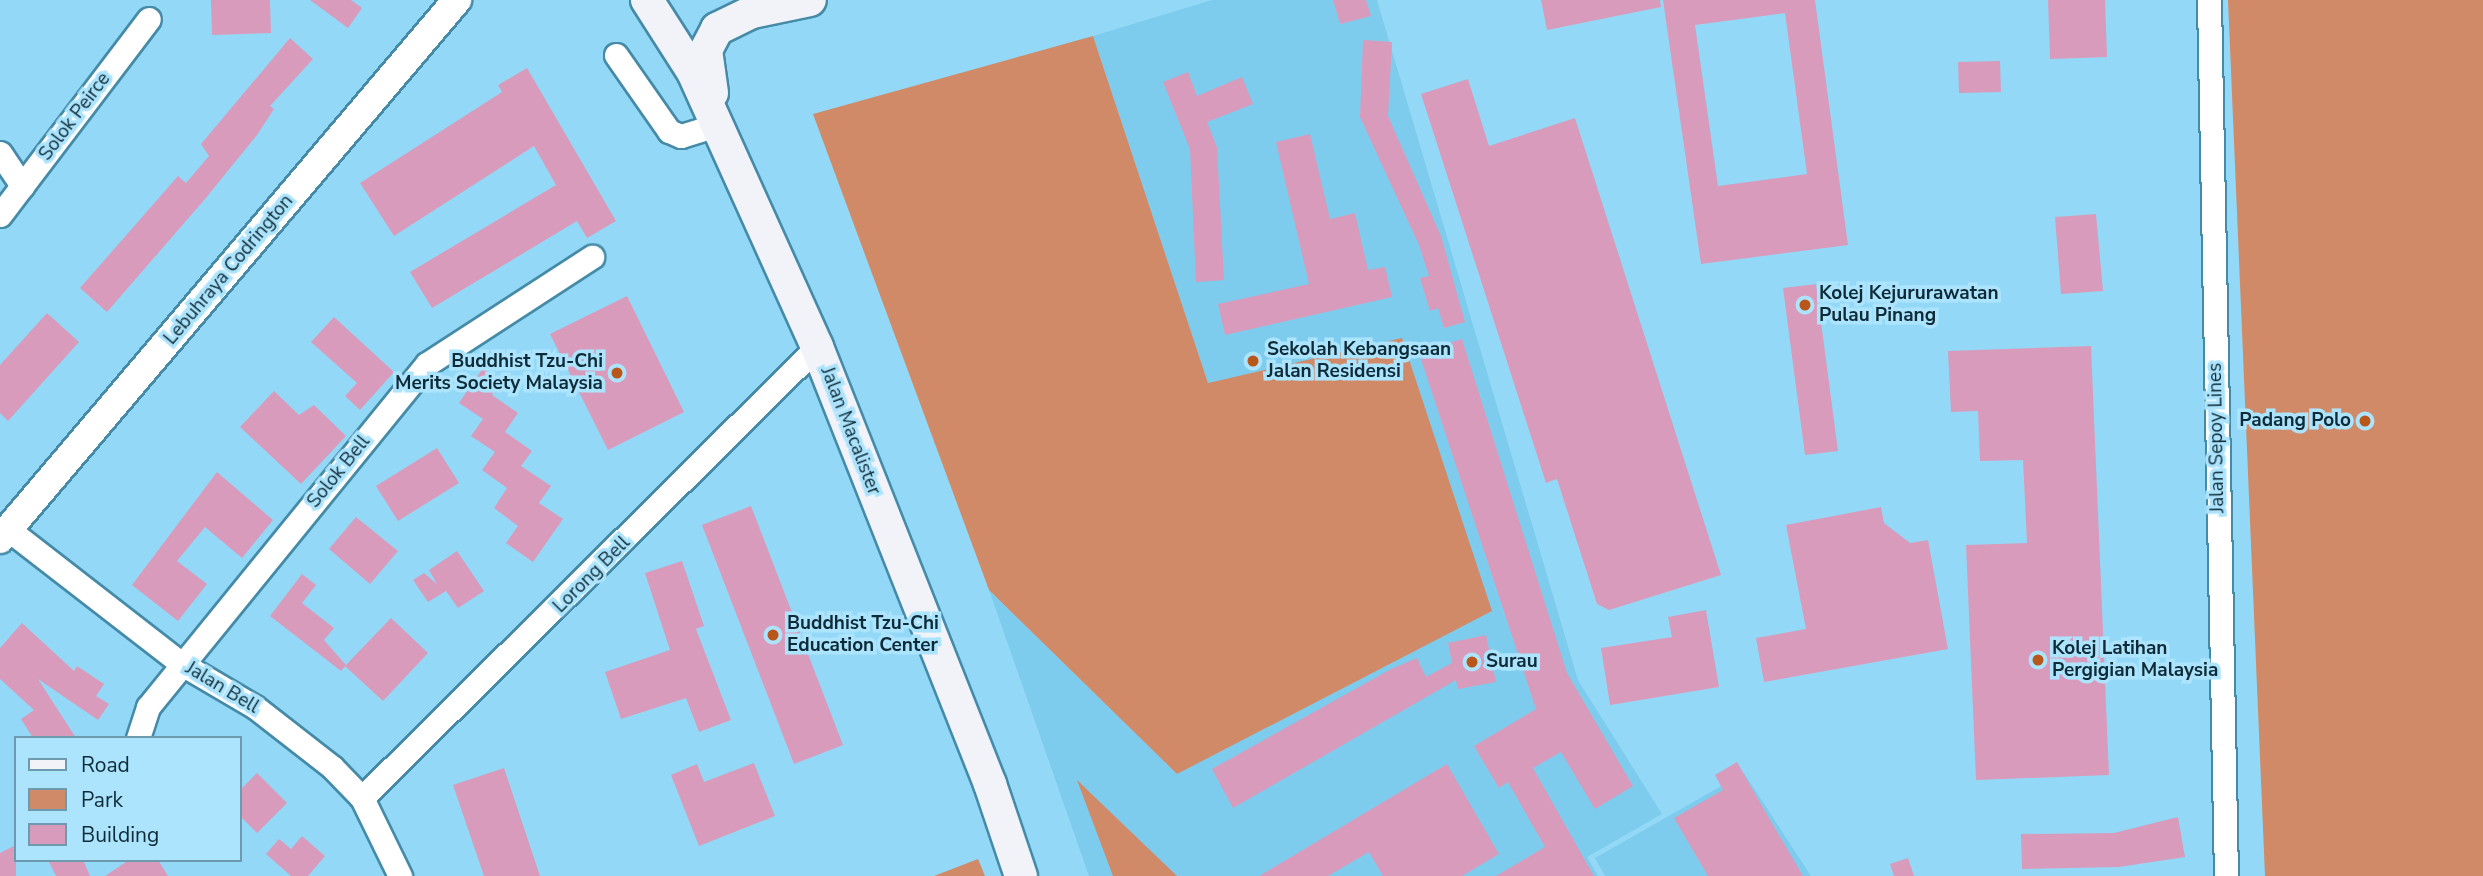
<!DOCTYPE html>
<style>
body{margin:0}
#map{position:relative;width:2483px;height:876px;overflow:hidden;background:#93d9f7;font-family:"Nunito Sans",sans-serif}
div>[style]{position:absolute}
.built>*{inset:0;background:#7ecced}
.green>*{inset:0;background:#d18a67}
.building>*{inset:0;background:#d89bbb}
.roads{filter:drop-shadow(2px 0 #458ba7) drop-shadow(-2px 0 #458ba7) drop-shadow(0 2px #458ba7) drop-shadow(0 -2px #458ba7)}
.minor>*{height:23px;margin:-11.5px;padding:0 11.5px;transform-origin:11.5px;border-radius:11.5px;background:#fff}
.tertiary>*{height:28px;margin:-14px;padding:0 14px;transform-origin:14px;border-radius:14px;background:#fff}
.secondary>*{height:32px;margin:-16px;padding:0 16px;transform-origin:16px;border-radius:16px;background:#f2f2f9}
.dots>*{width:19px;height:19px;translate:-50% -50%;box-sizing:border-box;border:4px solid #ade4fd;border-radius:50%}
span{translate:-50% -50%;white-space:nowrap;text-align:center;line-height:1.15;-webkit-text-stroke:7px #ade4fd;paint-order:stroke}
.street-label{font-size:19px;color:#0e2b37}
.poi-label{font-size:19px;color:#0e2b37;font-weight:700}
.left{translate:0 -50%;text-align:left}
.right{translate:-100% -50%;text-align:right}
.legend{position:absolute;left:14px;top:736px;width:228px;height:126px;box-sizing:border-box;background:#ade4fd;border:2px solid #6d9aae;margin:0;padding:9px 12px;list-style:none;font-size:21px;color:#0e2b37}
.legend li{display:flex;align-items:center;gap:14px;height:35px}
.legend b{width:35px;border:2px solid #6d9aae}
</style>
<div id="map">
<div class="built">
<div style="clip-path:polygon(1212px 0,1377px 0,1578px 680px,1662px 814px,1587px 857px,1598px 876px,1089px 876px,989px 590px,1177px 774px,1402px 339px,1208px 383px,1093px 36px)"></div>
<div style="clip-path:polygon(1744px 773px,1811px 876px,1605px 876px,1595px 858px)"></div>
</div>
<div class="green">
<div style="clip-path:polygon(2228px 0,2483px 0,2483px 876px,2265px 876px)"></div>
<div style="clip-path:polygon(1093px 36px,1208px 383px,1402px 338px,1492px 611px,1177px 774px,989px 590px,813px 114px)"></div>
<div style="clip-path:polygon(1077px 780px,1177px 876px,1113px 876px)"></div>
<div style="clip-path:polygon(978px 859px,985px 876px,934px 876px)"></div>
</div>
<div class="building">
<div style="clip-path:polygon(211px 0,270px 0,271px 33px,212px 35px)"></div>
<div style="clip-path:polygon(310px 0,351px 0,362px 8px,348px 28px)"></div>
<div style="clip-path:polygon(1333px 0,1366px 0,1371px 16px,1340px 24px)"></div>
<div style="clip-path:polygon(1541px 0,1660px 0,1661px 7px,1547px 30px)"></div>
<div style="clip-path:polygon(evenodd,1663px 0,1815px 0,1848px 245px,1701px 264px,1663px 0,1785px 13px,1807px 174px,1718px 186px,1695px 25px,1785px 13px)"></div>
<div style="clip-path:polygon(2048px 0,2105px 0,2107px 57px,2050px 59px)"></div>
<div style="clip-path:polygon(290px 38px,313px 59px,270px 106px,274px 109px,257px 135px,205px 199px,107px 312px,80px 288px,178px 176px,186px 183px,209px 156px,201px 144px)"></div>
<div style="clip-path:polygon(1363px 40px,1392px 42px,1388px 116px,1441px 236px,1465px 322px,1444px 328px,1438px 308px,1430px 311px,1420px 278px,1429px 276px,1419px 245px,1360px 117px)"></div>
<div style="clip-path:polygon(2000px 61px,2001px 92px,1959px 93px,1958px 62px)"></div>
<div style="clip-path:polygon(527px 68px,616px 221px,587px 238px,577px 221px,432px 308px,410px 272px,556px 185px,534px 146px,394px 236px,360px 183px,502px 92px,498px 85px)"></div>
<div style="clip-path:polygon(1188px 72px,1197px 96px,1242px 77px,1253px 104px,1207px 122px,1217px 147px,1224px 280px,1196px 282px,1190px 149px,1163px 82px)"></div>
<div style="clip-path:polygon(1468px 79px,1489px 146px,1575px 118px,1721px 575px,1609px 610px,1597px 604px,1557px 479px,1546px 483px,1421px 94px)"></div>
<div style="clip-path:polygon(1310px 134px,1330px 219px,1355px 213px,1368px 270px,1385px 267px,1392px 297px,1225px 335px,1218px 304px,1309px 284px,1276px 142px)"></div>
<div style="clip-path:polygon(2096px 214px,2103px 291px,2061px 294px,2055px 217px)"></div>
<div style="clip-path:polygon(1816px 284px,1838px 451px,1805px 455px,1783px 288px)"></div>
<div style="clip-path:polygon(627px 296px,684px 412px,608px 450px,550px 334px)"></div>
<div style="clip-path:polygon(47px 313px,79px 342px,8px 421px,0 413px,0 365px)"></div>
<div style="clip-path:polygon(334px 317px,394px 372px,360px 410px,345px 396px,357px 383px,311px 342px)"></div>
<div style="clip-path:polygon(1462px 339px,1567px 673px,1633px 786px,1595px 809px,1561px 752px,1533px 768px,1594px 876px,1496px 876px,1545px 847px,1508px 782px,1499px 788px,1474px 746px,1536px 709px,1419px 353px)"></div>
<div style="clip-path:polygon(2091px 346px,2109px 775px,1976px 780px,1966px 545px,2027px 543px,2023px 460px,1980px 461px,1978px 411px,1951px 412px,1948px 351px)"></div>
<div style="clip-path:polygon(483px 368px,501px 381px,492px 395px,518px 413px,505px 432px,532px 451px,521px 466px,551px 486px,539px 503px,563px 519px,533px 562px,506px 543px,518px 526px,494px 508px,507px 488px,482px 470px,495px 452px,471px 436px,483px 419px,459px 403px)"></div>
<div style="clip-path:polygon(274px 391px,299px 415px,314px 405px,346px 436px,301px 484px,240px 427px)"></div>
<div style="clip-path:polygon(437px 448px,459px 483px,398px 521px,376px 486px)"></div>
<div style="clip-path:polygon(217px 472px,273px 520px,242px 558px,205px 527px,177px 561px,207px 584px,178px 621px,132px 585px)"></div>
<div style="clip-path:polygon(751px 506px,843px 745px,794px 764px,702px 525px)"></div>
<div style="clip-path:polygon(1881px 507px,1884px 523px,1910px 543px,1928px 540px,1948px 649px,1764px 682px,1756px 638px,1806px 629px,1786px 525px)"></div>
<div style="clip-path:polygon(356px 517px,398px 551px,370px 584px,329px 549px)"></div>
<div style="clip-path:polygon(457px 551px,484px 591px,458px 608px,446px 591px,428px 602px,413px 580px,424px 573px,437px 584px,429px 570px)"></div>
<div style="clip-path:polygon(682px 561px,704px 626px,696px 629px,731px 720px,699px 732px,686px 698px,621px 719px,605px 672px,670px 650px,645px 573px)"></div>
<div style="clip-path:polygon(302px 574px,316px 585px,302px 603px,334px 628px,324px 640px,346px 665px,341px 671px,270px 616px)"></div>
<div style="clip-path:polygon(1706px 610px,1719px 687px,1610px 705px,1601px 648px,1672px 637px,1668px 617px)"></div>
<div style="clip-path:polygon(391px 618px,428px 653px,383px 701px,345px 666px)"></div>
<div style="clip-path:polygon(22px 623px,74px 671px,77px 666px,104px 684px,96px 696px,109px 704px,98px 720px,38px 679px,76px 738px,33px 738px,21px 719px,34px 710px,0 679px,0 648px)"></div>
<div style="clip-path:polygon(1486px 635px,1496px 682px,1458px 689px,1456px 680px,1233px 808px,1212px 769px,1391px 669px,1417px 658px,1426px 677px,1452px 663px,1448px 643px)"></div>
<div style="clip-path:polygon(1737px 762px,1762px 806px,1803px 876px,1708px 876px,1674px 818px,1723px 790px,1715px 775px)"></div>
<div style="clip-path:polygon(754px 763px,775px 816px,699px 846px,671px 775px,697px 764px,704px 782px)"></div>
<div style="clip-path:polygon(1447px 764px,1499px 854px,1462px 876px,1383px 876px,1369px 852px,1328px 876px,1259px 876px)"></div>
<div style="clip-path:polygon(504px 768px,540px 876px,484px 876px,453px 785px)"></div>
<div style="clip-path:polygon(257px 773px,287px 803px,257px 833px,240px 816px,240px 790px)"></div>
<div style="clip-path:polygon(2178px 817px,2185px 857px,2119px 867px,2022px 869px,2021px 834px,2114px 833px)"></div>
<div style="clip-path:polygon(302px 836px,325px 856px,308px 876px,291px 876px,266px 854px,279px 839px,291px 849px)"></div>
<div style="clip-path:polygon(16px 845px,16px 876px,0 876px,0 853px)"></div>
<div style="clip-path:polygon(1908px 858px,1914px 876px,1894px 876px,1890px 864px)"></div>
<div style="clip-path:polygon(48px 860px,83px 860px,90px 876px,56px 876px)"></div>
<div style="clip-path:polygon(129px 860px,158px 860px,168px 876px,105px 876px)"></div>
</div>
<div class="roads">
<div class="minor">
<div style="left:2209px;top:0;width:876px;rotate:88.89deg"></div>
<div style="left:616px;top:55px;width:93px;rotate:55.1deg"></div>
<div style="left:669px;top:131px;width:13px;rotate:23deg"></div>
<div style="left:681px;top:136px;width:39px;rotate:-17deg"></div>
<div style="left:0;top:153px;width:40px;rotate:56deg"></div>
<div style="left:0;top:215px;width:246px;rotate:-52.8deg"></div>
<div style="left:9px;top:530px;width:219px;rotate:37.8deg"></div>
<div style="left:182px;top:664px;width:85px;rotate:30.5deg"></div>
<div style="left:255px;top:707px;width:98px;rotate:37.9deg"></div>
<div style="left:332px;top:767px;width:43px;rotate:45.9deg"></div>
<div style="left:362px;top:798px;width:87px;rotate:64deg"></div>
<div style="left:138px;top:738px;width:33px;rotate:-72deg"></div>
<div style="left:148px;top:707px;width:442px;rotate:-50.9deg"></div>
<div style="left:427px;top:364px;width:197px;rotate:-33deg"></div>
<div style="left:362px;top:798px;width:641px;rotate:-44.75deg"></div>
</div>
<div class="tertiary">
<div style="left:0;top:539px;width:707px;rotate:-49.71deg"></div>
</div>
<div class="secondary">
<div style="left:647px;top:0;width:85px;rotate:57.4deg"></div>
<div style="left:693px;top:72px;width:302px;rotate:65.7deg"></div>
<div style="left:817px;top:347px;width:470px;rotate:68.4deg"></div>
<div style="left:990px;top:784px;width:97px;rotate:71.4deg"></div>
<div style="left:712px;top:93px;width:43px;rotate:-97.9deg"></div>
<div style="left:706px;top:50px;width:24px;rotate:-62deg"></div>
<div style="left:717px;top:29px;width:39px;rotate:-26deg"></div>
<div style="left:752px;top:12px;width:59px;rotate:-11.7deg"></div>
</div>
</div>
<div class="dots">
<div style="left:1805px;top:305px;background:#b9571b"></div>
<div style="left:1253px;top:361px;background:#b9571b"></div>
<div style="left:617px;top:373px;background:#b9571b"></div>
<div style="left:2365px;top:421px;background:#b9571b"></div>
<div style="left:773px;top:635px;background:#b9571b"></div>
<div style="left:2038px;top:660px;background:#b9571b"></div>
<div style="left:1472px;top:662px;background:#b9571b"></div>
</div>
<div class="street-label">
<span style="left:75px;top:117px;rotate:-53deg">Solok Peirce</span>
<span style="left:229px;top:270px;rotate:-50deg">Lebuhraya Codrington</span>
<span style="left:850px;top:431px;rotate:69deg">Jalan Macalister</span>
<span style="left:2217px;top:438px;rotate:-91deg">Jalan Sepoy Lines</span>
<span style="left:339px;top:472px;rotate:-51deg">Solok Bell</span>
<span style="left:592px;top:575px;rotate:-45deg">Lorong Bell</span>
<span style="left:222px;top:688px;rotate:31deg">Jalan Bell</span>
</div>
<div class="poi-label">
<span class="left" style="left:1819px;top:305px">Kolej Kejururawatan<br>Pulau Pinang</span>
<span class="left" style="left:1267px;top:361px">Sekolah Kebangsaan<br>Jalan Residensi</span>
<span class="right" style="left:603px;top:373px">Buddhist Tzu-Chi<br>Merits Society Malaysia</span>
<span class="right" style="left:2351px;top:421px">Padang Polo</span>
<span class="left" style="left:787px;top:635px">Buddhist Tzu-Chi<br>Education Center</span>
<span class="left" style="left:2052px;top:660px">Kolej Latihan<br>Pergigian Malaysia</span>
<span class="left" style="left:1486px;top:662px">Surau</span>
</div>
<ul class="legend">
<li><b style="height:9px;background:#f2f2f9"></b>Road</li>
<li><b style="height:19px;background:#d18a67"></b>Park</li>
<li><b style="height:19px;background:#d89bbb"></b>Building</li>
</ul>
</div>
